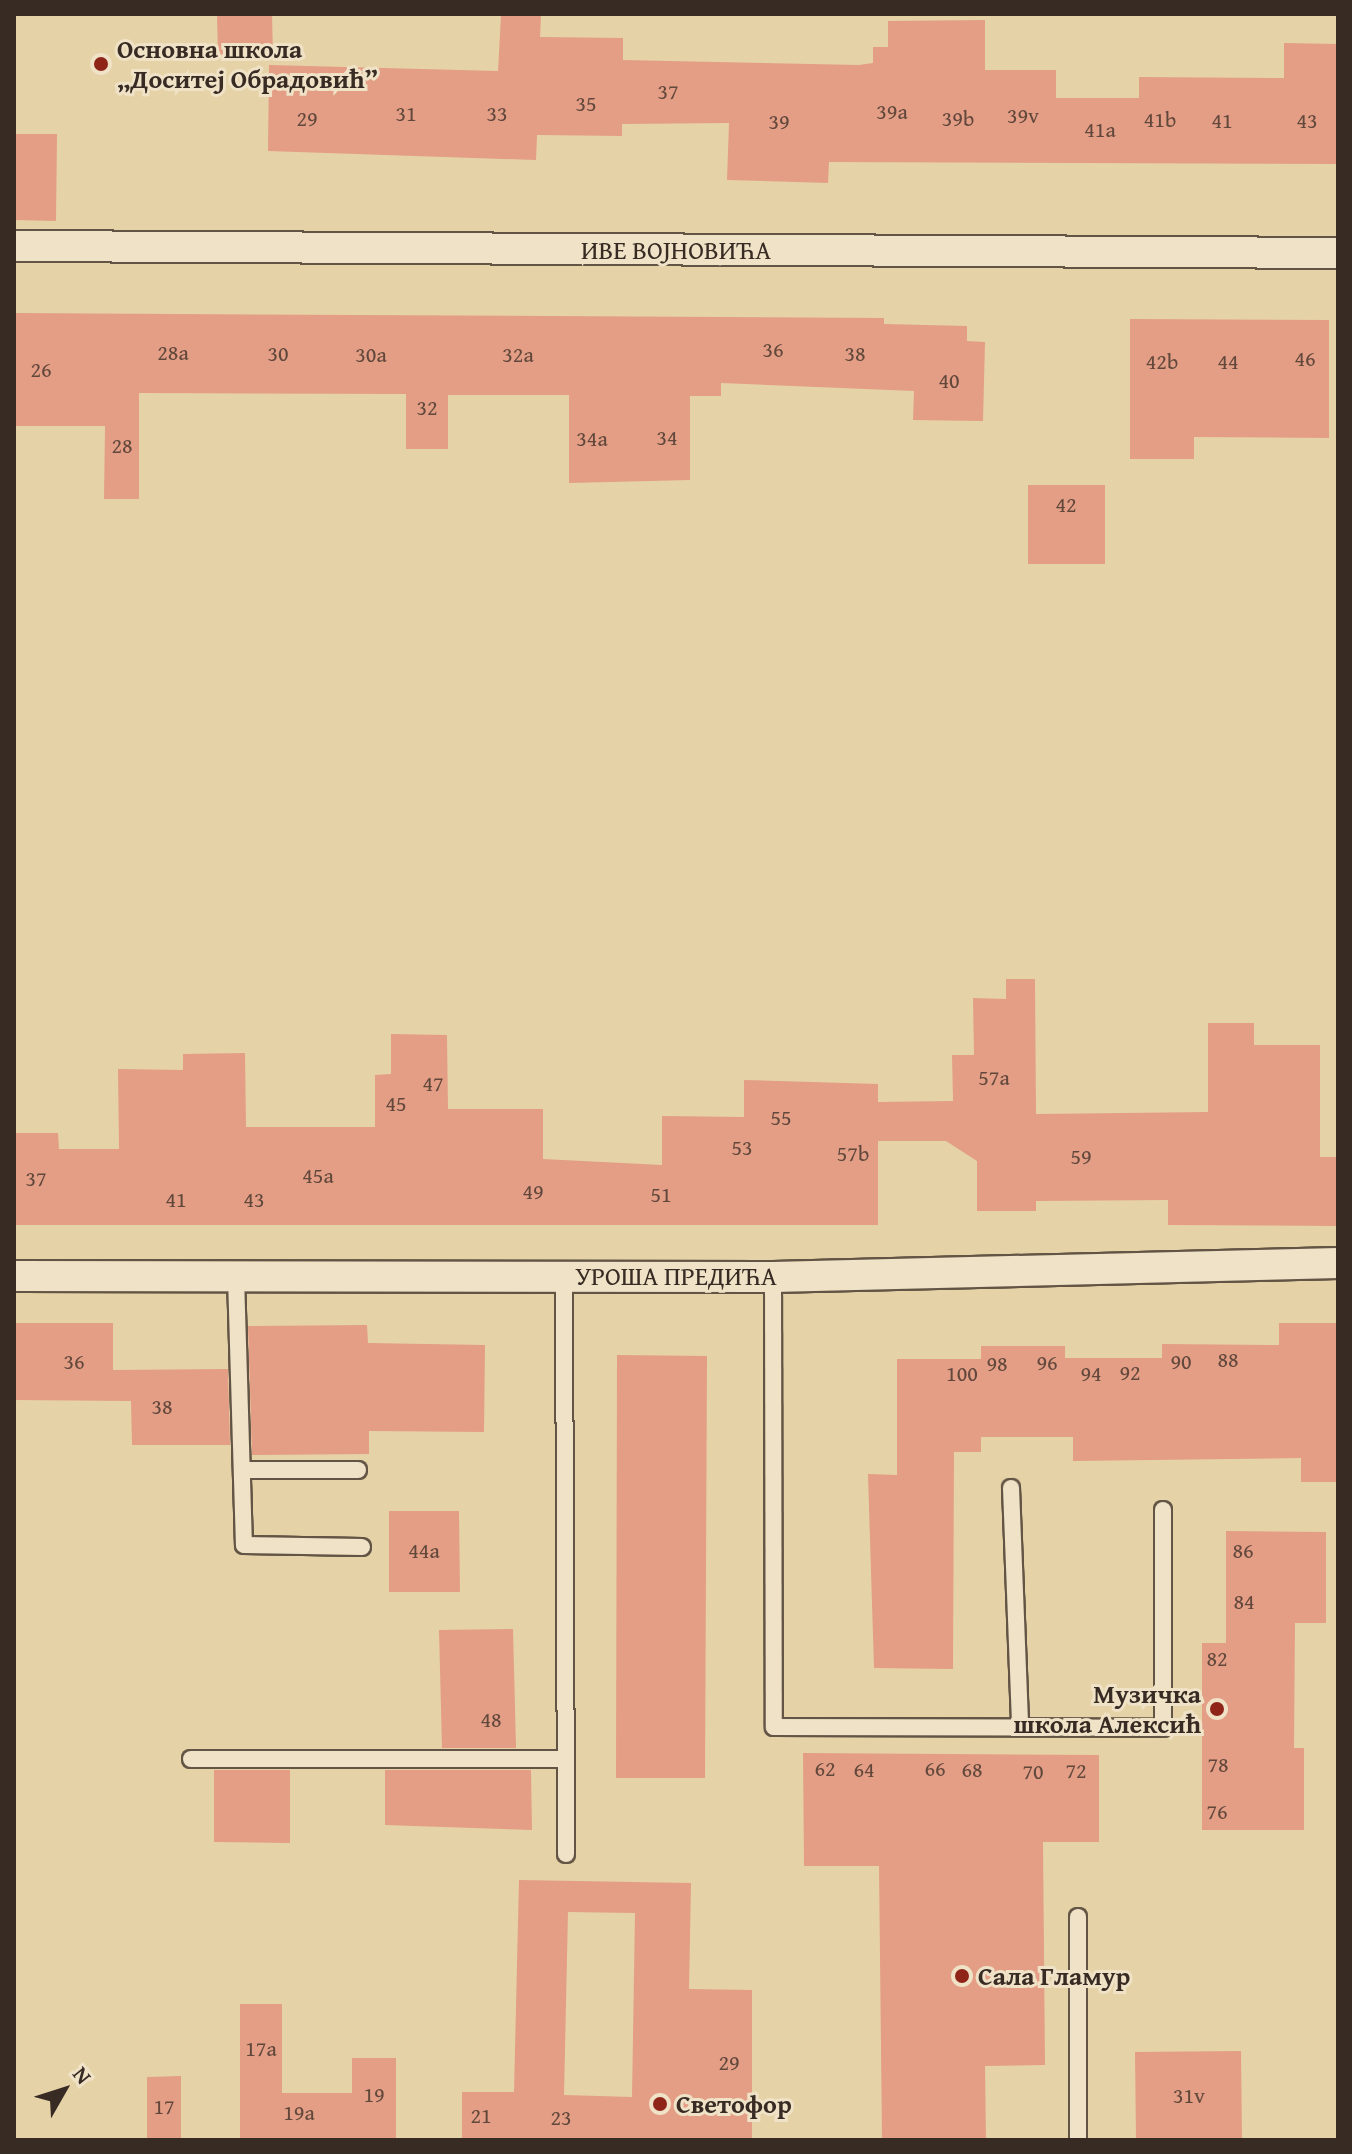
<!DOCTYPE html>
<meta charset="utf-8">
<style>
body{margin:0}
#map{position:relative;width:1352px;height:2154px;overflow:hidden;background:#e6d2a7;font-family:"Gentium Book Plus",serif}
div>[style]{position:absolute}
.building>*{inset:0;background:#e39e85}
.roads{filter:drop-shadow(2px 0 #635545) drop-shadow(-2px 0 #635545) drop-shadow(0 2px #635545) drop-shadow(0 -2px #635545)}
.service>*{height:16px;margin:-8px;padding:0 8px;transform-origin:8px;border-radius:8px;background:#efe2c6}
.minor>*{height:30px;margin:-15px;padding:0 15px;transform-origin:15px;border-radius:15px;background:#efe2c6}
.dots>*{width:22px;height:22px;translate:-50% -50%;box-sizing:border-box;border:4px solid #efe2c6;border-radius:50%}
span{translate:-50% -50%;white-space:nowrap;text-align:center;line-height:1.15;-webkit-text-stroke:6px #efe2c6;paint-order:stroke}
.number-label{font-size:22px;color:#62483c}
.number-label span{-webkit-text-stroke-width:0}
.poi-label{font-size:26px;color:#372b24;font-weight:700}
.left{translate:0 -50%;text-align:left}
.right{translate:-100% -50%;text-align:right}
.street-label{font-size:26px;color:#372b24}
.frame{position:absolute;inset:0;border:16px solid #372b24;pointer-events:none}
.north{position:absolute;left:24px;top:2050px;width:80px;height:80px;-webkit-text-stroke:6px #efe2c6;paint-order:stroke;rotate:51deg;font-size:22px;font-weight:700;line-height:32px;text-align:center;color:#372b24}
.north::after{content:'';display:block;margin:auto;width:28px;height:36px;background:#372b24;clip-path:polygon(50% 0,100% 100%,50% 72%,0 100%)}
</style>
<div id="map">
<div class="building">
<div style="clip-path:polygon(217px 14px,272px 14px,273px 56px,218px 56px)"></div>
<div style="clip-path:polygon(501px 15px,541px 16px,540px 37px,623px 38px,623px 60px,859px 65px,873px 63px,873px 47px,888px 47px,888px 21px,985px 20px,985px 70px,1056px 70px,1056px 98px,1139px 98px,1139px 77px,1284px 78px,1284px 43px,1338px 44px,1338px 164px,829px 162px,828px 183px,727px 180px,729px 123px,622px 124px,622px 136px,537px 135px,536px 160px,268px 151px,269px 65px,498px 71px)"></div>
<div style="clip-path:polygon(14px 134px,57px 134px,56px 221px,14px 220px)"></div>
<div style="clip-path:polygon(14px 313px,884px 318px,884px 324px,967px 326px,967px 341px,985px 342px,983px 421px,913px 420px,914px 391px,721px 383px,721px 396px,690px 396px,690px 480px,569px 483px,569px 395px,448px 395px,448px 449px,406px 449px,406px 394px,139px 393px,139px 499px,104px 499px,105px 426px,14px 426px)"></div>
<div style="clip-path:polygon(1130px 319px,1329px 320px,1329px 438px,1194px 437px,1194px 459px,1130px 459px)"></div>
<div style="clip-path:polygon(1028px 485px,1105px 485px,1105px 564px,1028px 564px)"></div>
<div style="clip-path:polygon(1006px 979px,1035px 979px,1036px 1114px,1208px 1112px,1208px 1023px,1254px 1023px,1254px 1045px,1320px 1045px,1320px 1157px,1338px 1157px,1338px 1226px,1168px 1225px,1168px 1200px,1036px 1201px,1036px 1211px,977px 1211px,977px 1161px,946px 1141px,878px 1141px,878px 1225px,14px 1225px,14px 1133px,58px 1133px,59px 1149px,119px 1149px,118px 1069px,183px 1070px,183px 1054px,245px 1053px,246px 1127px,375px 1127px,375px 1075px,391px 1074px,391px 1034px,447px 1035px,448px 1109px,543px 1109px,543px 1159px,662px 1165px,662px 1116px,744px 1117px,744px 1080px,878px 1084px,878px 1102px,953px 1101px,952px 1055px,974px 1055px,973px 998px,1006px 999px)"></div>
<div style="clip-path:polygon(14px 1323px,113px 1323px,113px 1370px,228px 1369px,230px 1445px,132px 1445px,131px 1401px,14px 1400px)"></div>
<div style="clip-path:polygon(1279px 1323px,1338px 1323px,1338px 1482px,1301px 1482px,1301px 1458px,1073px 1461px,1073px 1437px,981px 1437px,981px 1452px,954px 1452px,953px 1669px,874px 1668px,868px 1474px,897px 1475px,897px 1359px,981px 1359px,981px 1346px,1065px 1346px,1065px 1358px,1162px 1358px,1162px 1344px,1279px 1345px)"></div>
<div style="clip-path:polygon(367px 1325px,368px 1343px,485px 1345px,484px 1432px,369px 1431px,369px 1454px,252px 1455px,248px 1326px)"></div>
<div style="clip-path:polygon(617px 1355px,707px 1356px,705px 1778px,616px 1778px)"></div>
<div style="clip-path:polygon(389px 1511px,459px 1511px,460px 1592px,389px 1592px)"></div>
<div style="clip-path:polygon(1226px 1531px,1326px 1532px,1326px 1623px,1295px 1623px,1294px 1748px,1304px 1748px,1304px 1830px,1202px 1830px,1202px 1643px,1226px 1643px)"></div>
<div style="clip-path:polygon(513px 1629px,516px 1748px,442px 1748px,439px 1630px)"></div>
<div style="clip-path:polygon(803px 1753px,1099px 1755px,1099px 1842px,1043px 1842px,1045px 2065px,985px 2066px,986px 2140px,882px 2140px,879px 1866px,804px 1866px)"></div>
<div style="clip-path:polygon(214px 1770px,290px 1770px,290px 1843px,214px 1842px)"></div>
<div style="clip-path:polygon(385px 1770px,531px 1770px,532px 1830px,385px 1825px)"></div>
<div style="clip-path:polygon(evenodd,519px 1880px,691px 1883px,689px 1989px,752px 1990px,752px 2140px,462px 2140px,462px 2092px,514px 2092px,519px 1880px,568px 1912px,635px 1913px,632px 2097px,564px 2095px,568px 1912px)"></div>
<div style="clip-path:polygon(240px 2004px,282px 2004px,282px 2093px,352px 2093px,352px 2058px,396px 2058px,396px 2140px,240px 2140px)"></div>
<div style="clip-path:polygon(1241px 2051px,1242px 2140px,1136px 2140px,1135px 2052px)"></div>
<div style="clip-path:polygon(181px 2076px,181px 2140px,147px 2140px,147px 2077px)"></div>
</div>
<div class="roads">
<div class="service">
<div style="left:236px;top:1277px;width:268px;rotate:88.3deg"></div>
<div style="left:244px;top:1545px;width:118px;rotate:1deg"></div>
<div style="left:564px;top:1277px;width:577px;rotate:89.8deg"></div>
<div style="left:773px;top:1277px;width:450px;rotate:89.9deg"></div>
<div style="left:774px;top:1727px;width:389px;rotate:0.1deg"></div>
<div style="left:1163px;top:1728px;width:218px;rotate:-90deg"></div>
<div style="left:242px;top:1470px;width:116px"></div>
<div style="left:1011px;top:1488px;width:237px;rotate:87.8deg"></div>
<div style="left:191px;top:1759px;width:375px"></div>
<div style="left:1078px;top:1917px;width:223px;rotate:90deg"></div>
</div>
<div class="minor">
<div style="left:14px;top:246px;width:1324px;rotate:0.3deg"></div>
<div style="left:14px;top:1276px;width:759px;rotate:0.08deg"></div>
<div style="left:773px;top:1277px;width:565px;rotate:-1.42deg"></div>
</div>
</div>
<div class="dots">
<div style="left:101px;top:64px;background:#8f2418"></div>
<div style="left:1217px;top:1709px;background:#8f2418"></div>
<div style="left:962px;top:1976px;background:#8f2418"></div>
<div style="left:660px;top:2104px;background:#8f2418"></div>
</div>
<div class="number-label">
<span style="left:668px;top:92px">37</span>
<span style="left:586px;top:104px">35</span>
<span style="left:892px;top:112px">39a</span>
<span style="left:406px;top:114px">31</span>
<span style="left:497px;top:114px">33</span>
<span style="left:1023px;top:116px">39v</span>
<span style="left:307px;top:119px">29</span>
<span style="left:958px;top:119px">39b</span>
<span style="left:1160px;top:120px">41b</span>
<span style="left:1222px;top:121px">41</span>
<span style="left:1307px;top:121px">43</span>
<span style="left:779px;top:122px">39</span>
<span style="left:1100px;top:130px">41a</span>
<span style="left:773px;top:350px">36</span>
<span style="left:173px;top:353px">28a</span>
<span style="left:278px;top:354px">30</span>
<span style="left:855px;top:354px">38</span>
<span style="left:371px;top:355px">30a</span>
<span style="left:518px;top:355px">32a</span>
<span style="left:1305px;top:359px">46</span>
<span style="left:1162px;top:362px">42b</span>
<span style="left:1228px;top:362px">44</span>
<span style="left:41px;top:370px">26</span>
<span style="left:949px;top:381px">40</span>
<span style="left:427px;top:408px">32</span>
<span style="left:667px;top:438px">34</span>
<span style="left:592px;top:439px">34a</span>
<span style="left:122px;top:446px">28</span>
<span style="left:1066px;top:505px">42</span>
<span style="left:994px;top:1078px">57a</span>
<span style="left:433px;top:1084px">47</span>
<span style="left:396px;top:1104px">45</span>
<span style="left:781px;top:1118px">55</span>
<span style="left:742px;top:1148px">53</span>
<span style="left:853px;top:1154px">57b</span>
<span style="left:1081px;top:1157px">59</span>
<span style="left:318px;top:1176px">45a</span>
<span style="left:36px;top:1179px">37</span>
<span style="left:533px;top:1192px">49</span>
<span style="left:661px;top:1195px">51</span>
<span style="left:176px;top:1200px">41</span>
<span style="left:254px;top:1200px">43</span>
<span style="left:1228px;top:1360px">88</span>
<span style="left:74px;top:1362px">36</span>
<span style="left:1181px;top:1362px">90</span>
<span style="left:1047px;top:1363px">96</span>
<span style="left:997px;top:1364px">98</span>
<span style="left:1130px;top:1373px">92</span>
<span style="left:962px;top:1374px">100</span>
<span style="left:1091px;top:1374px">94</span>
<span style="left:162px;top:1407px">38</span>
<span style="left:424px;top:1551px">44a</span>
<span style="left:1243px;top:1551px">86</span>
<span style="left:1244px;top:1602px">84</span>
<span style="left:1217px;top:1659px">82</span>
<span style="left:491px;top:1720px">48</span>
<span style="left:1218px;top:1765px">78</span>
<span style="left:825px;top:1769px">62</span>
<span style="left:935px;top:1769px">66</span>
<span style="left:864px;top:1770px">64</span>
<span style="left:972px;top:1770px">68</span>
<span style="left:1076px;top:1771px">72</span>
<span style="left:1033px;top:1772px">70</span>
<span style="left:1217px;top:1812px">76</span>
<span style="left:261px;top:2049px">17a</span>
<span style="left:729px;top:2063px">29</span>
<span style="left:374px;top:2095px">19</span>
<span style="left:1189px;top:2096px">31v</span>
<span style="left:164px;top:2107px">17</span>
<span style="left:299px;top:2113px">19a</span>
<span style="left:481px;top:2116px">21</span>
<span style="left:561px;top:2118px">23</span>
</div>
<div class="poi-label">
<span class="left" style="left:117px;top:64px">Основна школа<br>„Доситеј Обрадовић”</span>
<span class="right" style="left:1201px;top:1709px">Музичка<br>школа Алексић</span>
<span class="left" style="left:978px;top:1976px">Сала Гламур</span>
<span class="left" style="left:676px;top:2104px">Светофор</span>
</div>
<div class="street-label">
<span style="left:676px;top:250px">ИВЕ ВОЈНОВИЋА</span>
<span style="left:676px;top:1276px">УРОША ПРЕДИЋА</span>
</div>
<div class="frame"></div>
<div class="north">N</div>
</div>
